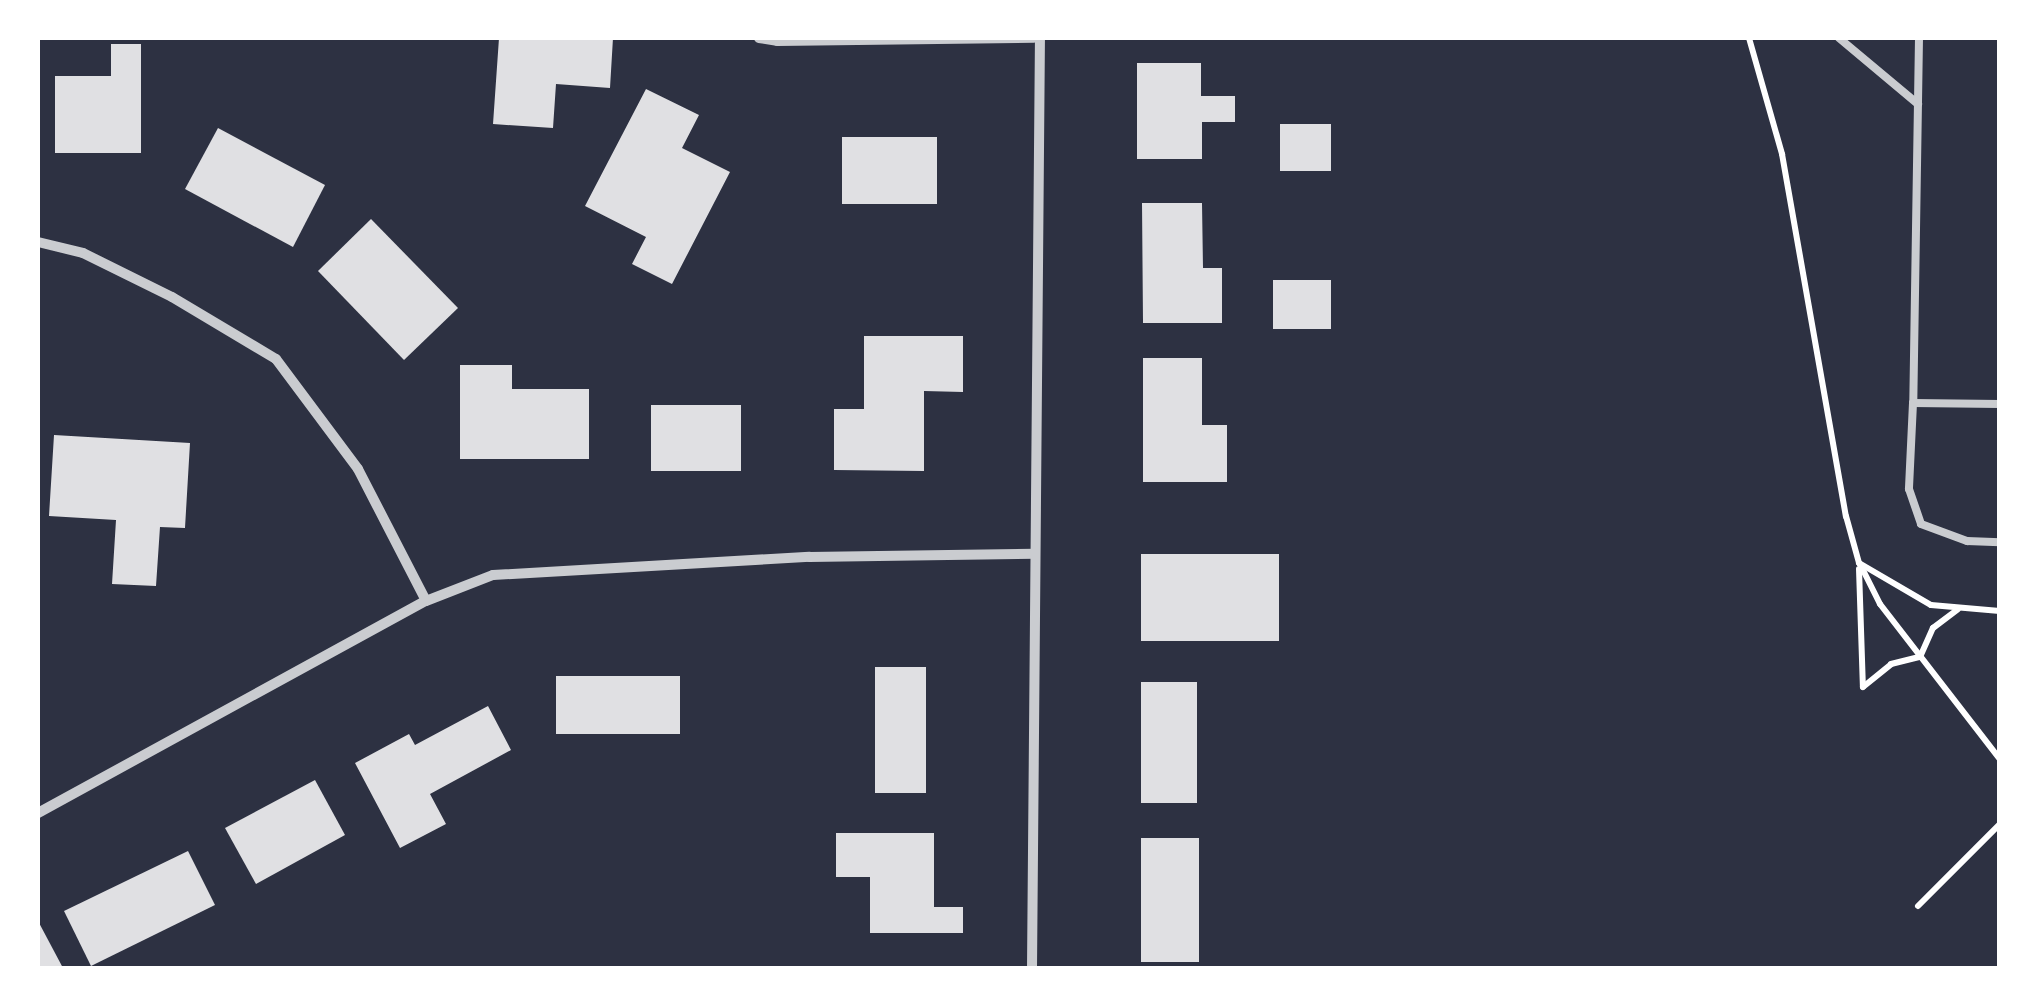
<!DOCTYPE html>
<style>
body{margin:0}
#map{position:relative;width:2037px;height:1006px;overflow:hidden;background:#2d3142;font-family:Raleway,sans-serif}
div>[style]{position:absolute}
.building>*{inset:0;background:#e0e0e3}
.path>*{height:6px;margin:-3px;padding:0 3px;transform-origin:3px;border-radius:3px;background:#fff}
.service>*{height:8px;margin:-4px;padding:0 4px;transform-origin:4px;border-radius:4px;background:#caccd0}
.minor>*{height:10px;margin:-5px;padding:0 5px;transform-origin:5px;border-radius:5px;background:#caccd0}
span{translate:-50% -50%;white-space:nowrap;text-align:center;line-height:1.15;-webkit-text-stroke:10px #fff;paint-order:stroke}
.frame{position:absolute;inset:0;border:40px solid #fff;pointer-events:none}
</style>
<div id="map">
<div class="building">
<div style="clip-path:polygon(499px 38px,613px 38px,610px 88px,556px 84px,553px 128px,493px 124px)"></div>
<div style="clip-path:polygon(111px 44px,141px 44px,141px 153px,55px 153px,55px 76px,111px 76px)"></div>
<div style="clip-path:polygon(1137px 63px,1201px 63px,1201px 96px,1235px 96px,1235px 122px,1202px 122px,1202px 159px,1137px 159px)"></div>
<div style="clip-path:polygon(646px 89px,699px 115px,682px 148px,730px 172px,672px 284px,632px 264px,646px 237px,585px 206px)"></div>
<div style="clip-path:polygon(1280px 124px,1331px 124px,1331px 171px,1280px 171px)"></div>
<div style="clip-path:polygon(218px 128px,325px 185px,293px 247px,185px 189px)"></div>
<div style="clip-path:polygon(842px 137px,937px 137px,937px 204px,842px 204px)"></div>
<div style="clip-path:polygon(1142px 203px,1202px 203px,1203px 268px,1222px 268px,1222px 323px,1143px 323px)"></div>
<div style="clip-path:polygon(371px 219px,458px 308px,404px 360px,318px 271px)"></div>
<div style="clip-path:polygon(1273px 280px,1331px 280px,1331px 329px,1273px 329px)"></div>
<div style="clip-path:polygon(864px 336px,963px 336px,963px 392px,924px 391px,924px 471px,834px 470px,834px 409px,864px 409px)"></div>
<div style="clip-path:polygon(1143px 358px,1202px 358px,1202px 425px,1227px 425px,1227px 482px,1143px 482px)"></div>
<div style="clip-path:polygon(460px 365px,512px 365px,512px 389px,589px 389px,589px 459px,460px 459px)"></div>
<div style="clip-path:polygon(651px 405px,741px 405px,741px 471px,651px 471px)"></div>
<div style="clip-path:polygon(54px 435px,190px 443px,185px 528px,160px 527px,156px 586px,112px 584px,116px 520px,49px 516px)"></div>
<div style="clip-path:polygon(1141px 554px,1279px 554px,1279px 641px,1141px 641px)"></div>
<div style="clip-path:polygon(875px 667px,926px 667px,926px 793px,875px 793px)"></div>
<div style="clip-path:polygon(556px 676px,680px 676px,680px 734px,556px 734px)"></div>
<div style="clip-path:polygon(1141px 682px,1197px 682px,1197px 803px,1141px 803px)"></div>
<div style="clip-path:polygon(488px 706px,511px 750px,430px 794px,446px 824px,400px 848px,355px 763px,409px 734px,415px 745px)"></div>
<div style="clip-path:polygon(315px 780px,345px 835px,256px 884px,225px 828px)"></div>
<div style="clip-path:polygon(836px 833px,934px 833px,934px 907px,963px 907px,963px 933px,870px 933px,870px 877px,836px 877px)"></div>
<div style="clip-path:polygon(1141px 838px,1199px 838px,1199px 962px,1141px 962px)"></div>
<div style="clip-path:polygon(188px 851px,215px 905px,91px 966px,64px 911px)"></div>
<div style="clip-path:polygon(38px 921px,63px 968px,38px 968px)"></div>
</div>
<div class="path">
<div style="left:1749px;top:38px;width:121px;rotate:74.1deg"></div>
<div style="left:1782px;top:154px;width:368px;rotate:80deg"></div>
<div style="left:1846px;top:516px;width:49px;rotate:74.5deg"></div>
<div style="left:1859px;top:563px;width:83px;rotate:30.3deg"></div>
<div style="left:1931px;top:605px;width:69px;rotate:5deg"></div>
<div style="left:1860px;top:564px;width:45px;rotate:63.4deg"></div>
<div style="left:1880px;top:604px;width:196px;rotate:52.3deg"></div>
<div style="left:1859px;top:569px;width:118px;rotate:88.1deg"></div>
<div style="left:1863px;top:687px;width:36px;rotate:-39deg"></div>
<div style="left:1891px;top:664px;width:30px;rotate:-14deg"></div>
<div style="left:1920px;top:657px;width:32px;rotate:-66deg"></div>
<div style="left:1933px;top:628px;width:31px;rotate:-37deg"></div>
<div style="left:1918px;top:906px;width:116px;rotate:-45deg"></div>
</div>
<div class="service">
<div style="left:1839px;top:38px;width:103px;rotate:39.9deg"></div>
<div style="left:1919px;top:38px;width:365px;rotate:90.9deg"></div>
<div style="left:1913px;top:403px;width:87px;rotate:0.7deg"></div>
<div style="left:1913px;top:403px;width:86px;rotate:92.7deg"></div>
<div style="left:1909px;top:489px;width:37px;rotate:71deg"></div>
<div style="left:1921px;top:524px;width:49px;rotate:20.3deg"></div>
<div style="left:1967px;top:541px;width:33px;rotate:2deg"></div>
</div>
<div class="minor">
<div style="left:759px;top:38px;width:18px;rotate:9deg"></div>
<div style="left:777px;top:41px;width:257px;rotate:-0.7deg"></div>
<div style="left:38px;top:242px;width:46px;rotate:13.7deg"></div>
<div style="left:83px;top:253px;width:99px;rotate:26.3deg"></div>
<div style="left:172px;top:297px;width:121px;rotate:30.8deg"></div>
<div style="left:276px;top:359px;width:137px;rotate:53.3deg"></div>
<div style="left:358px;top:469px;width:148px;rotate:62.7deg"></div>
<div style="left:38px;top:813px;width:442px;rotate:-28.7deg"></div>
<div style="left:426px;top:601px;width:72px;rotate:-21.2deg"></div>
<div style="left:493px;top:575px;width:317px;rotate:-3.3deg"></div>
<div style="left:809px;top:557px;width:226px;rotate:-0.8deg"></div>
<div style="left:1032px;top:968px;width:930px;rotate:-89.51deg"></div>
</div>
<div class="frame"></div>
</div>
